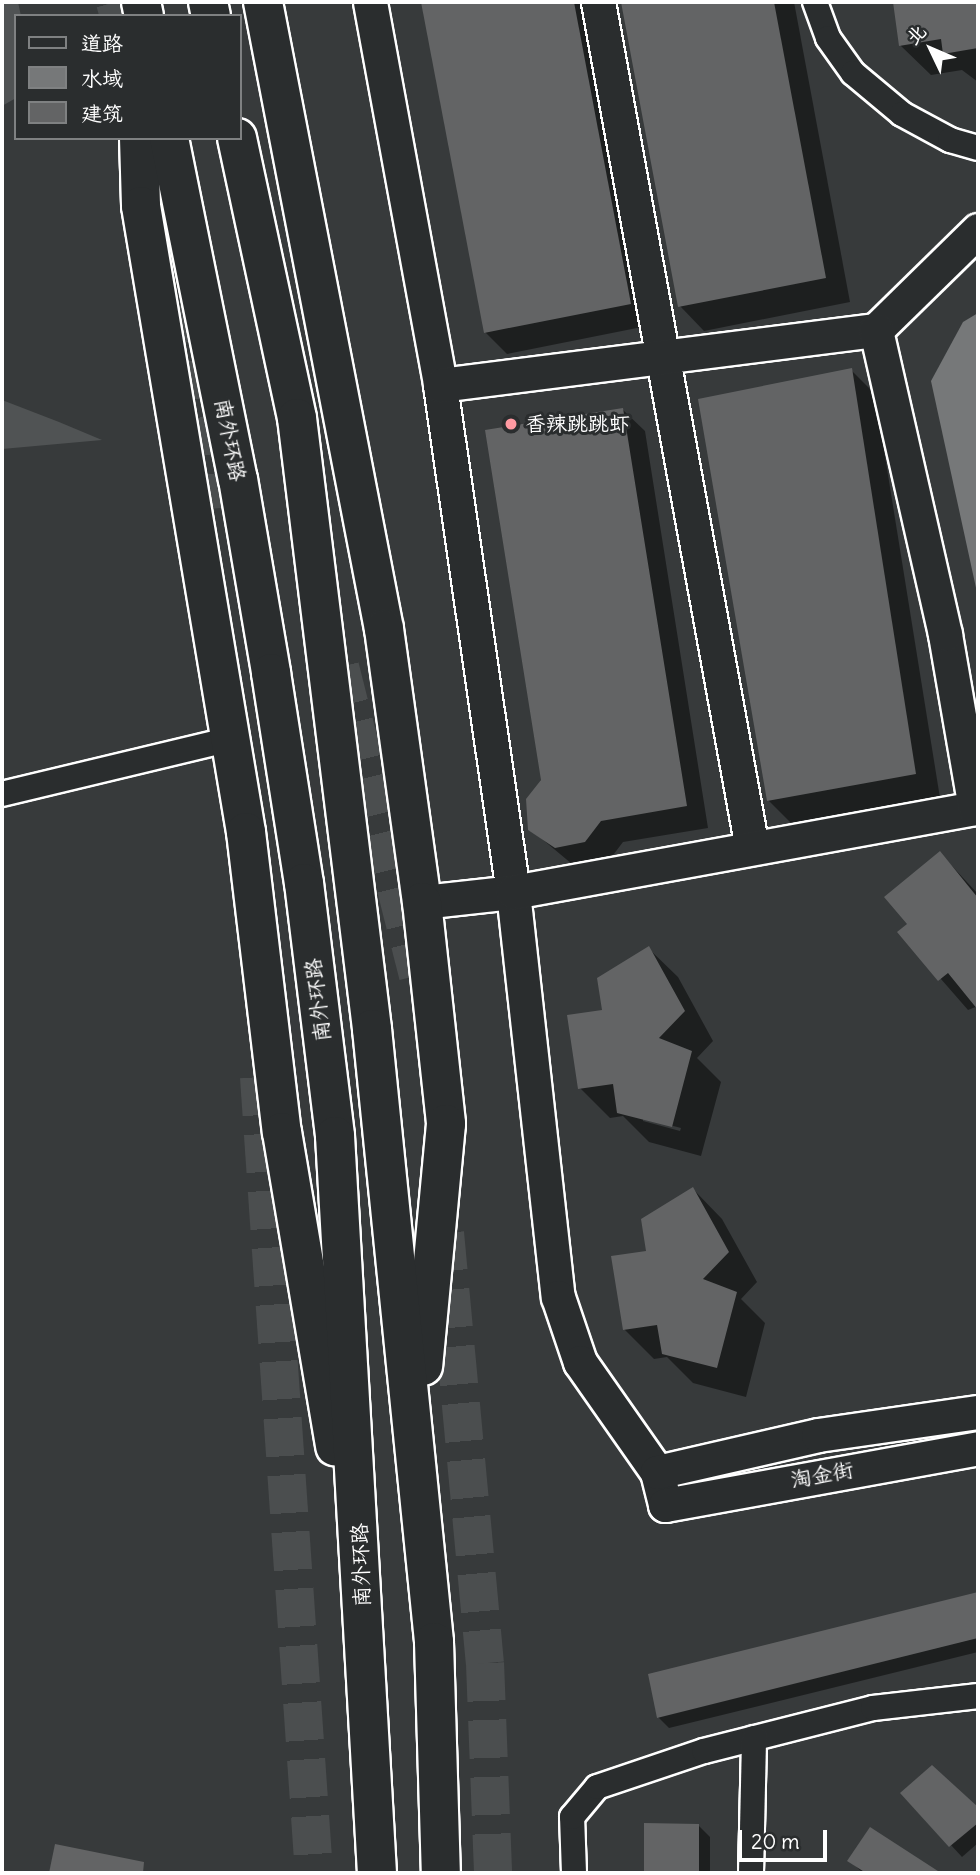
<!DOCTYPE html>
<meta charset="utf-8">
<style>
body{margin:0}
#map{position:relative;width:980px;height:1875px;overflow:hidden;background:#373a3b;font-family:Delius,"LXGW WenKai TC",sans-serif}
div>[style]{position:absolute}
.green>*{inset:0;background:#505354}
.water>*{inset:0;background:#767879}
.shadow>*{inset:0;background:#0007}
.building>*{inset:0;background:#636465}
.highway-tunnel>*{height:38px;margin-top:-19px;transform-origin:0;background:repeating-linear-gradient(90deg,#4b4e4f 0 38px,transparent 0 57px)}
.roads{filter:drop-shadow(2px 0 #fff) drop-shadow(-2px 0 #fff) drop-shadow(0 2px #fff) drop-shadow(0 -2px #fff)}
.street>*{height:24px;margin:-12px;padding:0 12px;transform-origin:12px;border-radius:12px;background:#2a2d2e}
.secondary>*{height:33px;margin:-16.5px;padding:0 16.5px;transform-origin:16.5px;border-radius:16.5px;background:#2a2d2e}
.highway>*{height:38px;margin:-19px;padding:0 19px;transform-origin:19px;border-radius:19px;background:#2a2d2e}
.dots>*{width:19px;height:19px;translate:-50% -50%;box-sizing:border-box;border:4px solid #2a2d2e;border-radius:50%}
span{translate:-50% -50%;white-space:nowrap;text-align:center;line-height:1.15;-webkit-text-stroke:6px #2a2d2e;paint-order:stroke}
.poi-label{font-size:21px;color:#fff}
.left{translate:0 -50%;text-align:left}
.street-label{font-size:21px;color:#fff}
.frame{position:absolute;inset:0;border:4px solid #fff;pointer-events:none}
.legend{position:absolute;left:14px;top:14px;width:228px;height:126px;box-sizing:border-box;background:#2a2d2e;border:2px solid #7f8182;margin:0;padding:9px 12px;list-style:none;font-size:21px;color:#fff}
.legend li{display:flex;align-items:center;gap:14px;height:35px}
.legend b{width:35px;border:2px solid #7f8182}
.north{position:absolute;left:896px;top:14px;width:70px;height:70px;-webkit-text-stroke:5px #2a2d2e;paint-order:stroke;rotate:314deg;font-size:19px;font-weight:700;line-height:28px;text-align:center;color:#fff}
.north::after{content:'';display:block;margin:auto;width:24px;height:32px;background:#fff;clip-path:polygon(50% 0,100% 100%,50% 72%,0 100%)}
.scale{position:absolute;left:738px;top:1830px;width:89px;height:32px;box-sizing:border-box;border:4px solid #fff;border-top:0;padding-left:9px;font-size:21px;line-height:24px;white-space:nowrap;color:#fff;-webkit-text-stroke:5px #2a2d2e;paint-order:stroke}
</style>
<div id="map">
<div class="green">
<div style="clip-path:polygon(2px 2px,18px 2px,21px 16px,16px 16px,16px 98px,2px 106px)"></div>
<div style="clip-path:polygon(2px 400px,59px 422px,102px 440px,2px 449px)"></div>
</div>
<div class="water">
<div style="clip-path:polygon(978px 313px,978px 597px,931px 381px,963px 322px)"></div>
</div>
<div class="shadow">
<div style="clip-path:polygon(423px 2px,591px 2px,652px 325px,507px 354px,485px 332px)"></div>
<div style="clip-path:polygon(623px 2px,794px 2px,850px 302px,704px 331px,680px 306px)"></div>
<div style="clip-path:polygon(894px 2px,978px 2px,978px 82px,962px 70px,931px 75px,901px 46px)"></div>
<div style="clip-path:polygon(851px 370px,875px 394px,940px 798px,792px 824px,768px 800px)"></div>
<div style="clip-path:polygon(623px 410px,645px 431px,708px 828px,623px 842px,607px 863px,578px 869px,530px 829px)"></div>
<div style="clip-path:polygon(940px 853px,978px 894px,978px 1006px,968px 1010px,900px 932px,909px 925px)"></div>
<div style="clip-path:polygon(evenodd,648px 948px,678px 977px,713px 1041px,697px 1058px,721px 1082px,701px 1156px,649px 1142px,623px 1116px,610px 1118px,580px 1088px,604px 1011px,648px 948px,643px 1118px,681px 1128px,680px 1131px,643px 1121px,643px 1118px)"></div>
<div style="clip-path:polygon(693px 1189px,722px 1219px,757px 1282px,741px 1299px,765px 1323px,746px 1397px,693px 1383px,667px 1357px,654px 1359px,624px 1329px,648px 1252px)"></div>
<div style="clip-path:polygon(978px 1595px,978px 1652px,669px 1728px,658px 1717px,650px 1675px)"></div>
<div style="clip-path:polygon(932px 1767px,978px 1810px,978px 1843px,962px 1857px,903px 1793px)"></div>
<div style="clip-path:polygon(646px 1824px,698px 1825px,710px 1837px,710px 1873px,647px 1873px)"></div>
<div style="clip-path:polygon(850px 1861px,931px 1869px,936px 1873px,863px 1873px)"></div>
</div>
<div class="building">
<div style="clip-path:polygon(421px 2px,574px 2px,631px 304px,484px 333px)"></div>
<div style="clip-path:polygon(621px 2px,774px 2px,826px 278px,678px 307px)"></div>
<div style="clip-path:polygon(893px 2px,978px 2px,978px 48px,943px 54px,941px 39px,899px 46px)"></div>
<div style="clip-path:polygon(852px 368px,916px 774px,767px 801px,698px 399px)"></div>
<div style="clip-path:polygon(623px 408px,687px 806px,601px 821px,585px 842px,555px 848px,528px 830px,526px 799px,541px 780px,485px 430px)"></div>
<div style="clip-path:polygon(940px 851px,978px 898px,978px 1010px,948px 973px,938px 981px,897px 932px,907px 924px,884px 897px)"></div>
<div style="clip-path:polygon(649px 946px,685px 1011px,659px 1038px,692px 1051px,672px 1127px,617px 1113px,613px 1084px,578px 1089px,567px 1015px,602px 1010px,597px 978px)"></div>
<div style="clip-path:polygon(693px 1187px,729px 1252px,703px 1279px,737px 1292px,717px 1368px,662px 1354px,657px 1325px,623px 1330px,611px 1256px,646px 1251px,641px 1219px)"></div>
<div style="clip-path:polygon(978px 1592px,978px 1638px,657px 1718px,648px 1674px)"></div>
<div style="clip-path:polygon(932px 1765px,978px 1807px,978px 1823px,949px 1847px,900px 1793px)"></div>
<div style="clip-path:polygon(644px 1823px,699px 1824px,699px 1873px,644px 1873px)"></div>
<div style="clip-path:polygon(870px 1827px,941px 1873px,866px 1873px,847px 1861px)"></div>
<div style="clip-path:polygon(55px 1844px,144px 1862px,143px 1873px,49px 1873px)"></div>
</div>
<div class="highway-tunnel">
<div style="left:115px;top:2px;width:15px;rotate:74deg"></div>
<div style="left:189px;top:304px;width:206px;rotate:85deg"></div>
<div style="left:340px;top:667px;width:318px;rotate:75.8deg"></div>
<div style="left:259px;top:1077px;width:798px;rotate:86.05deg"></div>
<div style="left:445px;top:1233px;width:432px;rotate:84.7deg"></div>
<div style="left:485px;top:1663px;width:210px;rotate:87.8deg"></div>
</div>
<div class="roads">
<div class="street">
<div style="left:815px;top:2px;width:38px;rotate:70deg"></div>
<div style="left:828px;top:38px;width:43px;rotate:54.5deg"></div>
<div style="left:853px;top:73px;width:64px;rotate:39.9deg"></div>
<div style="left:902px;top:114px;width:55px;rotate:28.4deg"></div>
<div style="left:950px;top:140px;width:29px;rotate:16deg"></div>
<div style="left:2px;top:794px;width:236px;rotate:-13.5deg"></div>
<div style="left:574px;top:1873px;width:56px;rotate:-92deg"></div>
<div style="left:572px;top:1817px;width:39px;rotate:-50deg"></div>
<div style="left:597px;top:1787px;width:113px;rotate:-18.6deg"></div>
<div style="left:704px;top:1751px;width:174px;rotate:-14.3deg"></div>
<div style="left:873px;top:1708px;width:106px;rotate:-6.5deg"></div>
<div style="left:751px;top:1873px;width:135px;rotate:-88.7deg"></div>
</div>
<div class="secondary">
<div style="left:370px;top:2px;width:389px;rotate:79.6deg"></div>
<div style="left:440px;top:385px;width:512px;rotate:81.81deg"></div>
<div style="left:513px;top:892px;width:407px;rotate:83.7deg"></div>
<div style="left:558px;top:1297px;width:69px;rotate:71.3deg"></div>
<div style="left:580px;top:1362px;width:134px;rotate:55deg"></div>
<div style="left:657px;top:1472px;width:34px;rotate:76deg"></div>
<div style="left:665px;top:1505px;width:318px;rotate:-10.3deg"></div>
<div style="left:598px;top:2px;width:860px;rotate:79.68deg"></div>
<div style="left:440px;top:385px;width:439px;rotate:-7.2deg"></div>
<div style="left:876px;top:330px;width:143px;rotate:-44.4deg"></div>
<div style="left:422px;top:902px;width:92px;rotate:-6.3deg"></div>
<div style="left:513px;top:892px;width:470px;rotate:-10.3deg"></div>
<div style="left:975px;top:808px;width:177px;rotate:-99.8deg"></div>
<div style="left:945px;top:634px;width:312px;rotate:-102.8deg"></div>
<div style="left:657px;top:1472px;width:165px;rotate:-12.9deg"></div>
<div style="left:818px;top:1435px;width:162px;rotate:-8.2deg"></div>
</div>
<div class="highway">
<div style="left:141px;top:2px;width:14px;rotate:78deg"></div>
<div style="left:208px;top:2px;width:14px;rotate:78deg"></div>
<div style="left:263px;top:2px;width:639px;rotate:79.08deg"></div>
<div style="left:384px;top:629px;width:276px;rotate:82.1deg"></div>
<div style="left:422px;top:902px;width:223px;rotate:83.8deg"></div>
<div style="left:446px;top:1124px;width:243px;rotate:95.4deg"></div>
<div style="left:139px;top:138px;width:68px;rotate:88.3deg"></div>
<div style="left:141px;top:206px;width:635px;rotate:80.48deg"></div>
<div style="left:246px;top:832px;width:302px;rotate:83.2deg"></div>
<div style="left:282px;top:1132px;width:319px;rotate:80.4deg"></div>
<div style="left:169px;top:138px;width:348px;rotate:78.6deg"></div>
<div style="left:238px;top:479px;width:197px;rotate:80.3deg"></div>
<div style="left:271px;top:673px;width:213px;rotate:81.1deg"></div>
<div style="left:304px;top:883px;width:255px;rotate:83deg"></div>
<div style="left:335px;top:1136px;width:738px;rotate:86.74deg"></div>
<div style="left:237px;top:138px;width:286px;rotate:77.9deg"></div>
<div style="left:297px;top:418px;width:616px;rotate:83deg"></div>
<div style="left:372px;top:1029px;width:616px;rotate:84.22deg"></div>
<div style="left:434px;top:1642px;width:231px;rotate:88.3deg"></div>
</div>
</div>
<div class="dots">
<div style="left:511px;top:424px;background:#ff9aa2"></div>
</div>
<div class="poi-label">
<span class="left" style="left:525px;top:424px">香辣跳跳虾</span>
</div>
<div class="street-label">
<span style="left:230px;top:440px;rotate:79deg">南外环路</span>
<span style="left:318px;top:1000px;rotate:-97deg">南外环路</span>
<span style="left:822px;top:1475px;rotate:-10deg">淘金街</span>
<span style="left:361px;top:1565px;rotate:-92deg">南外环路</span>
</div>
<div class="frame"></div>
<ul class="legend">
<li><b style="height:9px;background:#2a2d2e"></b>道路</li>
<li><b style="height:19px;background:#767879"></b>水域</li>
<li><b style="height:19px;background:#636465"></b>建筑</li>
</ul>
<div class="north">北</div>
<div class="scale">20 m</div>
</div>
